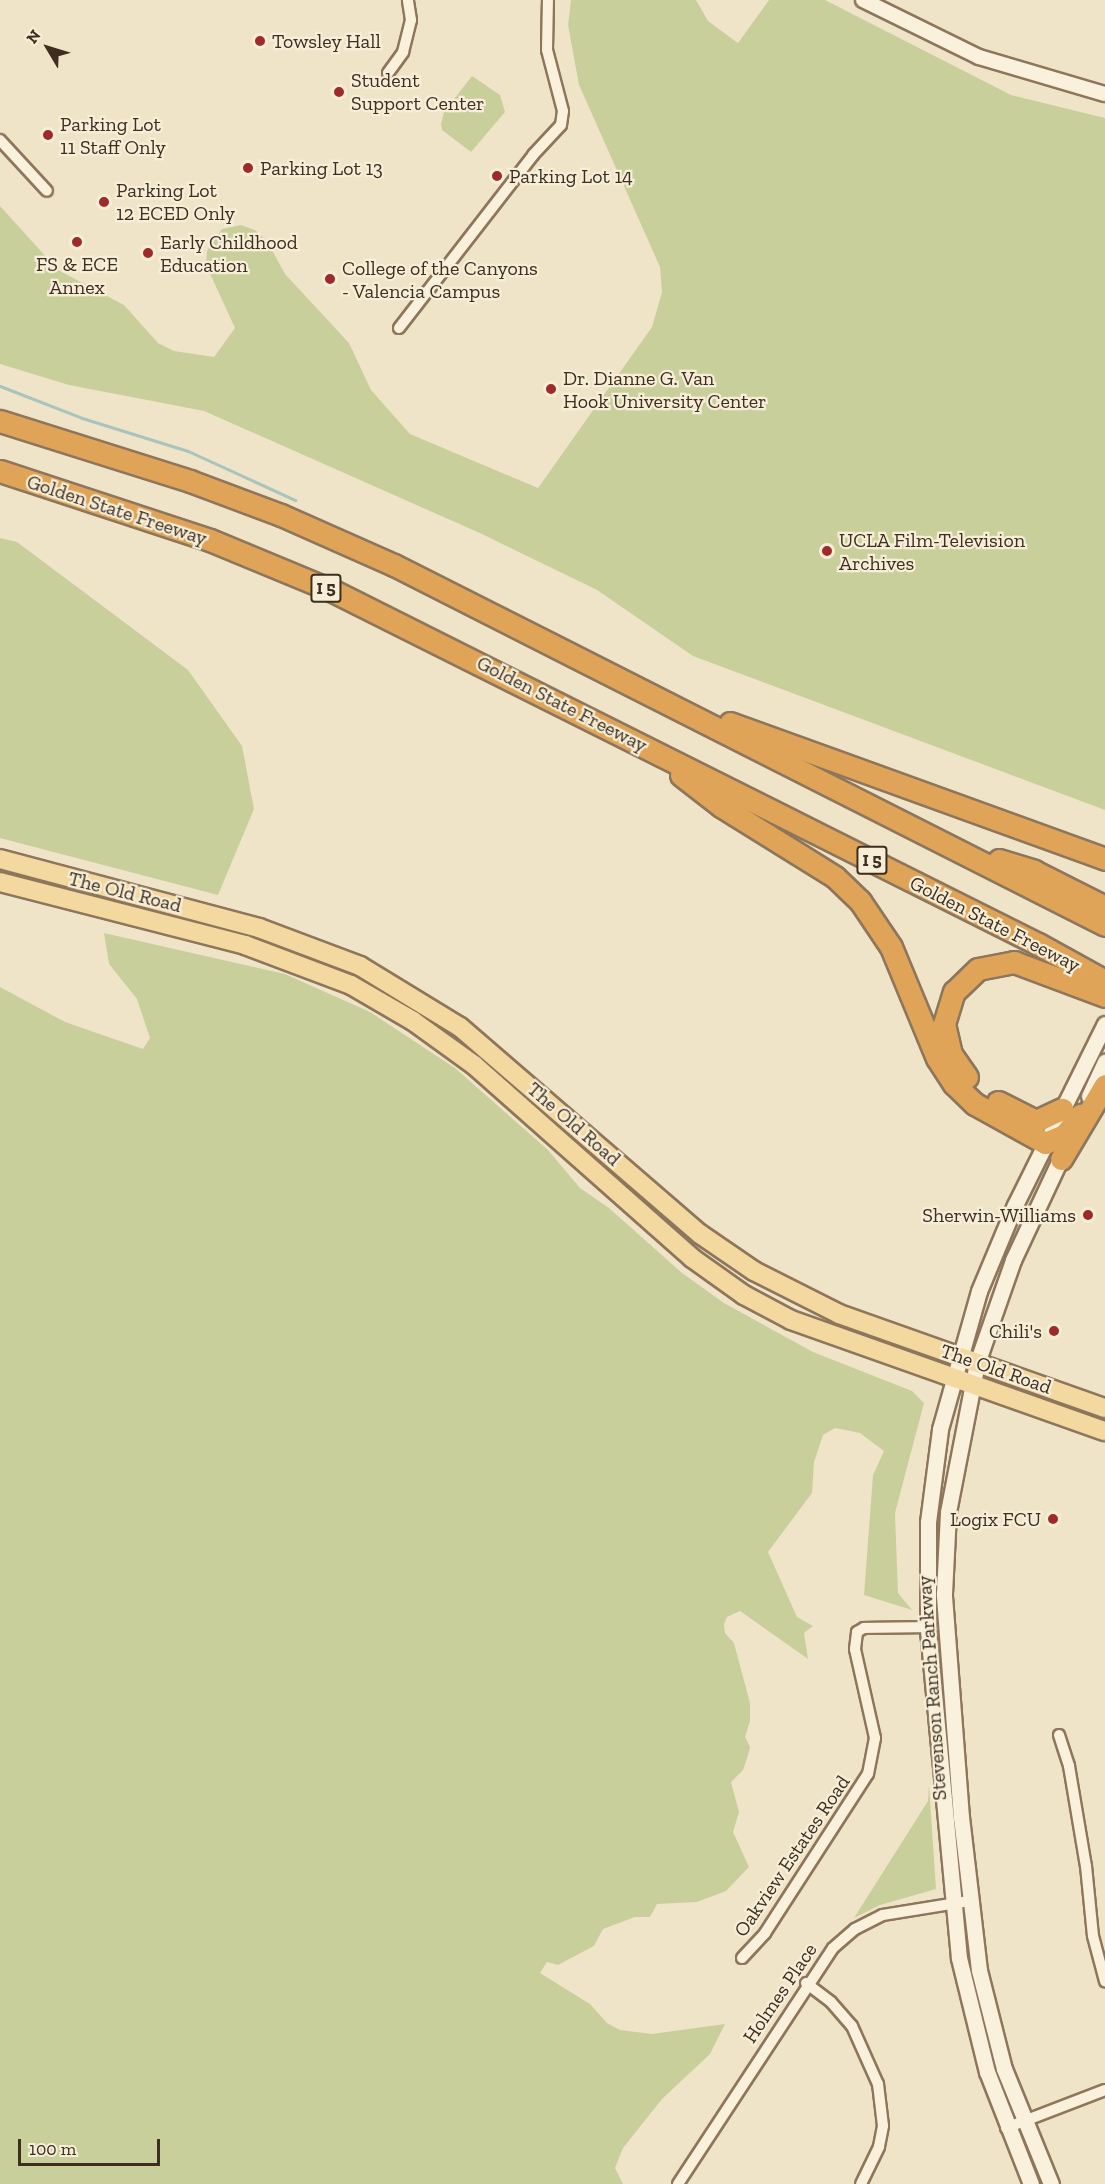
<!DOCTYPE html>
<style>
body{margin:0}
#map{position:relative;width:1105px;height:2184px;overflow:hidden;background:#f0e4c8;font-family:"Zilla Slab",serif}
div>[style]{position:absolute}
.green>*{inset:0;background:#c9cf9b}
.stream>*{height:3px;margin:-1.5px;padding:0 1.5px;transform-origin:1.5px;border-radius:1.5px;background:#a9c4bc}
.roads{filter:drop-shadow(2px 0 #8d765c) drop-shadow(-2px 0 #8d765c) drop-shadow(0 2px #8d765c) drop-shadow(0 -2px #8d765c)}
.minor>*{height:10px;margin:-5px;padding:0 5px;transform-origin:5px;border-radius:5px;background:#faf1dc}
.tertiary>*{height:14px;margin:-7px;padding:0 7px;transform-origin:7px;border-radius:7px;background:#faf1dc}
.secondary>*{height:15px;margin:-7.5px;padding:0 7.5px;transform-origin:7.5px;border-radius:7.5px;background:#faf1dc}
.primary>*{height:18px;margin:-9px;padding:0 9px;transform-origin:9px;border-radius:9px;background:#f3d9a0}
.motorway>*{height:21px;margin:-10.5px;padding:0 10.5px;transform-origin:10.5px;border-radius:10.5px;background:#e0a458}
.dots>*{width:16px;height:16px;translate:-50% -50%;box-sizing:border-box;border:3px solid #f7eed8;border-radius:50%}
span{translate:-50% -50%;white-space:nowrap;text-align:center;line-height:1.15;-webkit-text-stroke:4.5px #f7eed8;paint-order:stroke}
.shield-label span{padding:2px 4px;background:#f7eed8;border:2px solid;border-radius:4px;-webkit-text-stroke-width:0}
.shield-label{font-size:18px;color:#3d2e20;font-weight:700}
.poi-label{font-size:20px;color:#3d2e20}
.left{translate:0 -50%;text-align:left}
.right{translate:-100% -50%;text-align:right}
.street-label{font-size:20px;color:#3d2e20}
.north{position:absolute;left:18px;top:18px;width:60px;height:60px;-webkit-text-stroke:4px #f7eed8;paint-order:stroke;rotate:308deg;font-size:16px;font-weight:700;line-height:24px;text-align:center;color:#3d2e20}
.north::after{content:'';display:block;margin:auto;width:21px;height:27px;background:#3d2e20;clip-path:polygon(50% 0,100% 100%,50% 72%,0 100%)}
.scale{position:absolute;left:18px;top:2139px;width:142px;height:27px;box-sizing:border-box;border:3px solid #3d2e20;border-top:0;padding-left:8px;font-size:18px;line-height:21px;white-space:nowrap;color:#3d2e20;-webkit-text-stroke:4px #f7eed8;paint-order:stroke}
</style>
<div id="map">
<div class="green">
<div style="clip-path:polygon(571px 0,696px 0,708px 21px,738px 43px,769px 0,825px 0,1011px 95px,1105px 118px,1105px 810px,693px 656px,597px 590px,482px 534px,204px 411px,69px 385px,0 364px,0 206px,58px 270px,124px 305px,158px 343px,174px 351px,214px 357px,235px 328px,206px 265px,207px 251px,222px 229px,241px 225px,255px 230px,267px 241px,285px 274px,349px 343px,371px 390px,410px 434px,538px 488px,652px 327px,662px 292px,660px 267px,579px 85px,568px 25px)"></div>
<div style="clip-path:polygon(472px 76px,500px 95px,505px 112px,471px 152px,442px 130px,441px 124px,444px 112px)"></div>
<div style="clip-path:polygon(0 538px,17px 542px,188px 670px,242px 746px,254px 809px,218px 895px,0 838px)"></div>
<div style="clip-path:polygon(104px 933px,285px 974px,370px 1012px,455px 1068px,548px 1150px,580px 1188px,609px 1208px,682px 1273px,724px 1303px,813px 1352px,912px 1391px,924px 1403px,895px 1513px,898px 1593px,912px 1610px,864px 1595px,873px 1475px,884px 1451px,860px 1433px,835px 1428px,823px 1435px,814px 1462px,812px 1493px,768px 1552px,797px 1617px,813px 1626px,804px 1633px,808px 1659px,740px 1611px,727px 1617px,724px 1624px,725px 1633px,734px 1643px,750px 1703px,750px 1721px,745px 1737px,750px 1747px,748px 1755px,743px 1770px,731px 1782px,739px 1812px,733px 1832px,749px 1867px,726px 1891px,697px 1902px,657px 1904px,650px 1917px,635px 1917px,603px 1929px,594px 1946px,558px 1965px,547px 1962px,540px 1973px,590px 2004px,607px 2023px,620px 2030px,652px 2034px,725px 2024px,710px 2054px,662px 2099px,623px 2148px,615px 2168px,623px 2184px,0 2184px,0 987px,65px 1022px,143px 1049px,150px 1038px,137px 999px,109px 964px)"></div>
<div style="clip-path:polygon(929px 1785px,936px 1889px,880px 1905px,854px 1918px,928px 1801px)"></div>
</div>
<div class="stream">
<div style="left:0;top:386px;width:88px;rotate:21.3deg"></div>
<div style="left:82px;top:418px;width:111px;rotate:17.3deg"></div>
<div style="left:188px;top:451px;width:118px;rotate:24.6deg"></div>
</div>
<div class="roads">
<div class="minor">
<div style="left:388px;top:73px;width:26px;rotate:-54deg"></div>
<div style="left:403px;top:52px;width:33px;rotate:-76deg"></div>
<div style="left:411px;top:20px;width:20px;rotate:-99deg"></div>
<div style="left:0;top:140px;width:69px;rotate:47.3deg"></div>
<div style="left:399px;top:328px;width:219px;rotate:-52.2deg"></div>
<div style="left:533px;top:155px;width:41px;rotate:-47deg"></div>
<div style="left:561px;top:125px;width:14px;rotate:-82deg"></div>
<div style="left:563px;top:111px;width:63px;rotate:-104.7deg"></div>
<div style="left:547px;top:50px;width:50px;rotate:-88.9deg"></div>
<div style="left:1059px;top:1735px;width:33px;rotate:72deg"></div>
<div style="left:1069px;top:1766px;width:101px;rotate:80.4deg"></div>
<div style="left:1086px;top:1866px;width:70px;rotate:84.3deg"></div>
<div style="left:1093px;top:1936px;width:47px;rotate:75.1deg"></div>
<div style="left:742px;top:1958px;width:34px;rotate:-47deg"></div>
<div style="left:765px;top:1933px;width:189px;rotate:-57.1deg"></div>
<div style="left:868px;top:1774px;width:37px;rotate:-79deg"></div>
<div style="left:875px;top:1738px;width:91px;rotate:-102.7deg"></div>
<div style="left:855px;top:1649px;width:17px;rotate:-83deg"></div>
<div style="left:857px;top:1632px;width:8px;rotate:-30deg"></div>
<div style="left:864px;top:1628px;width:64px;rotate:-0.9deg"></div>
<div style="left:806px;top:1983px;width:31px;rotate:37deg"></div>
<div style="left:831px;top:2002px;width:32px;rotate:49deg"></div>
<div style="left:852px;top:2026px;width:64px;rotate:65.9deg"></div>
<div style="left:878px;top:2084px;width:42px;rotate:83.2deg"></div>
<div style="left:883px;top:2126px;width:21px;rotate:101deg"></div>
<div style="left:879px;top:2147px;width:41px;rotate:115.9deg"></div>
<div style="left:1006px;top:2128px;width:106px;rotate:-21deg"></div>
<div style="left:678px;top:2184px;width:282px;rotate:-56.7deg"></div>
<div style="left:833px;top:1948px;width:29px;rotate:-41deg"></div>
<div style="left:855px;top:1929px;width:31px;rotate:-27deg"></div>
<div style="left:883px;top:1915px;width:87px;rotate:-9.2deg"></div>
</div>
<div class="tertiary">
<div style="left:863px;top:0;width:129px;rotate:26.2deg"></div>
<div style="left:979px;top:57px;width:131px;rotate:16.4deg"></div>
</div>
<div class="secondary">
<div style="left:1089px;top:1096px;width:38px;rotate:-65deg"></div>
<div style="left:1031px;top:2184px;width:120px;rotate:-111.4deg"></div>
<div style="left:987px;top:2072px;width:117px;rotate:-103.8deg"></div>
<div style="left:959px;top:1958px;width:332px;rotate:-95.4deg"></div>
<div style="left:928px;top:1627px;width:105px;rotate:-90deg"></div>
<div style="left:928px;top:1522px;width:94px;rotate:-82.6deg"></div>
<div style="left:940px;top:1429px;width:143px;rotate:-74.2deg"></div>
<div style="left:979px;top:1291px;width:93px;rotate:-67.3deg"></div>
<div style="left:1015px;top:1205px;width:202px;rotate:-63.6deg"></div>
<div style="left:1051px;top:2184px;width:124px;rotate:-112.2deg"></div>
<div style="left:1004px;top:2069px;width:102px;rotate:-104.2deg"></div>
<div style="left:979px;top:1970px;width:154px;rotate:-96.7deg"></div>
<div style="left:961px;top:1817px;width:224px;rotate:-94.4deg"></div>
<div style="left:944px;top:1594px;width:82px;rotate:-87.2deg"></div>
<div style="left:948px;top:1512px;width:152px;rotate:-79deg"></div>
<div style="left:977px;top:1363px;width:109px;rotate:-70.7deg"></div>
<div style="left:1013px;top:1260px;width:120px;rotate:-64.9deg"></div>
</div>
<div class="primary">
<div style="left:0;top:859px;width:268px;rotate:14.9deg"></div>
<div style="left:259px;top:928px;width:108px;rotate:20.6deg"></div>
<div style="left:360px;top:966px;width:117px;rotate:31.4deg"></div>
<div style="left:460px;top:1027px;width:317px;rotate:40.8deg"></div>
<div style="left:700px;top:1234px;width:65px;rotate:34.4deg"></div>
<div style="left:754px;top:1271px;width:95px;rotate:26.8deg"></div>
<div style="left:839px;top:1314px;width:282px;rotate:19.5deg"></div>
<div style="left:0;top:882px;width:253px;rotate:14.4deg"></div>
<div style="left:245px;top:945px;width:113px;rotate:20.7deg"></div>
<div style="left:351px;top:985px;width:72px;rotate:30.1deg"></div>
<div style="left:413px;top:1021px;width:75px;rotate:35.8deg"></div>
<div style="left:474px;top:1065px;width:291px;rotate:41.5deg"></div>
<div style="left:692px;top:1258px;width:64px;rotate:35.4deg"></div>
<div style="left:744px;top:1295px;width:53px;rotate:28deg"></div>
<div style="left:791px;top:1320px;width:333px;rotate:19.5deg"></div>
</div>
<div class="motorway">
<div style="left:0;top:421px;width:199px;rotate:17.5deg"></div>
<div style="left:190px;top:481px;width:97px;rotate:20.5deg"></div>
<div style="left:281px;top:515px;width:124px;rotate:23.9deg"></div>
<div style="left:394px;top:565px;width:797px;rotate:26.85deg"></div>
<div style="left:0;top:471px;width:221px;rotate:18.2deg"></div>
<div style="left:210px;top:540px;width:133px;rotate:22.5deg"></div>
<div style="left:333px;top:591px;width:788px;rotate:26.6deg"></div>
<div style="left:1038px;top:944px;width:77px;rotate:28.9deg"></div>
<div style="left:730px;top:723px;width:399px;rotate:19.9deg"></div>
<div style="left:681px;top:775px;width:51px;rotate:37.8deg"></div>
<div style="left:721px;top:806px;width:134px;rotate:31.9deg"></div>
<div style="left:835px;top:877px;width:35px;rotate:44deg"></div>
<div style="left:860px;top:901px;width:55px;rotate:56deg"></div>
<div style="left:891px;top:947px;width:120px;rotate:67.5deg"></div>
<div style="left:937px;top:1058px;width:31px;rotate:57deg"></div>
<div style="left:954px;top:1084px;width:29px;rotate:44deg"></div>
<div style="left:975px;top:1104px;width:80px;rotate:29.1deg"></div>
<div style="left:1045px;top:1143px;width:21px;rotate:-23deg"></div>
<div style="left:1064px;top:1135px;width:26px;rotate:-51deg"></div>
<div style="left:999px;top:860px;width:37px;rotate:17deg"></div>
<div style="left:1034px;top:871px;width:80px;rotate:26.9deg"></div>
<div style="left:967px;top:1077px;width:28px;rotate:-125deg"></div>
<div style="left:951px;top:1054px;width:31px;rotate:-103deg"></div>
<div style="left:944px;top:1024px;width:34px;rotate:-73deg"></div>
<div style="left:954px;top:992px;width:33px;rotate:-44deg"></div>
<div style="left:978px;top:969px;width:37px;rotate:-11deg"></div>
<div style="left:1014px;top:962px;width:97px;rotate:20.5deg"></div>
<div style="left:998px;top:1102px;width:42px;rotate:26.6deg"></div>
<div style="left:1036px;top:1121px;width:29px;rotate:-25deg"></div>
<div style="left:1061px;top:1159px;width:86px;rotate:-59.3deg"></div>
</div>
</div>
<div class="dots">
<div style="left:260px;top:41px;background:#9e2a2b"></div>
<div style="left:339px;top:92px;background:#9e2a2b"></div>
<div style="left:48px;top:135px;background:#9e2a2b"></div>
<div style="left:248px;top:168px;background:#9e2a2b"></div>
<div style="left:497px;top:176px;background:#9e2a2b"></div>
<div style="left:104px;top:202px;background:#9e2a2b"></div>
<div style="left:77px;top:242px;background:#9e2a2b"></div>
<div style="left:148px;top:253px;background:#9e2a2b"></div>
<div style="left:330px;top:279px;background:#9e2a2b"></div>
<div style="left:551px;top:389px;background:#9e2a2b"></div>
<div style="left:827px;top:551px;background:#9e2a2b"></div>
<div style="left:1088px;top:1215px;background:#9e2a2b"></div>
<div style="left:1054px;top:1331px;background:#9e2a2b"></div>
<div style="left:1053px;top:1519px;background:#9e2a2b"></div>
</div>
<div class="shield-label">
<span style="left:326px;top:588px">I 5</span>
<span style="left:872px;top:860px">I 5</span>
</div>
<div class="poi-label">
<span class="left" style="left:272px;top:41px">Towsley Hall</span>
<span class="left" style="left:351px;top:92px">Student<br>Support Center</span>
<span class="left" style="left:60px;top:136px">Parking Lot<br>11 Staff Only</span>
<span class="left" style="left:260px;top:168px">Parking Lot 13</span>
<span class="left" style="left:509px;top:176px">Parking Lot 14</span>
<span class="left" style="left:116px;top:202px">Parking Lot<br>12 ECED Only</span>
<span class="left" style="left:160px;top:254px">Early Childhood<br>Education</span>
<span style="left:77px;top:276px">FS &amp; ECE<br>Annex</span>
<span class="left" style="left:342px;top:280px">College of the Canyons<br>- Valencia Campus</span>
<span class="left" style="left:563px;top:390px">Dr. Dianne G. Van<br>Hook University Center</span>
<span class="left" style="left:839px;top:552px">UCLA Film-Television<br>Archives</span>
<span class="right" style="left:1076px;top:1215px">Sherwin-Williams</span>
<span class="right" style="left:1042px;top:1331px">Chili's</span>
<span class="right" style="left:1041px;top:1519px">Logix FCU</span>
</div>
<div class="street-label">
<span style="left:117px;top:510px;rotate:18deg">Golden State Freeway</span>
<span style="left:562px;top:704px;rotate:27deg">Golden State Freeway</span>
<span style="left:125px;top:892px;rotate:14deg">The Old Road</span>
<span style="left:995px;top:924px;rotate:27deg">Golden State Freeway</span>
<span style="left:574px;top:1124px;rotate:41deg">The Old Road</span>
<span style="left:996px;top:1369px;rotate:19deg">The Old Road</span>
<span style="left:932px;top:1688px;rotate:-94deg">Stevenson Ranch Parkway</span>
<span style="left:792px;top:1856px;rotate:-56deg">Oakview Estates Road</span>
<span style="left:780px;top:1993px;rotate:-56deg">Holmes Place</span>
</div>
<div class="north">N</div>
<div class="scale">100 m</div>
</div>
